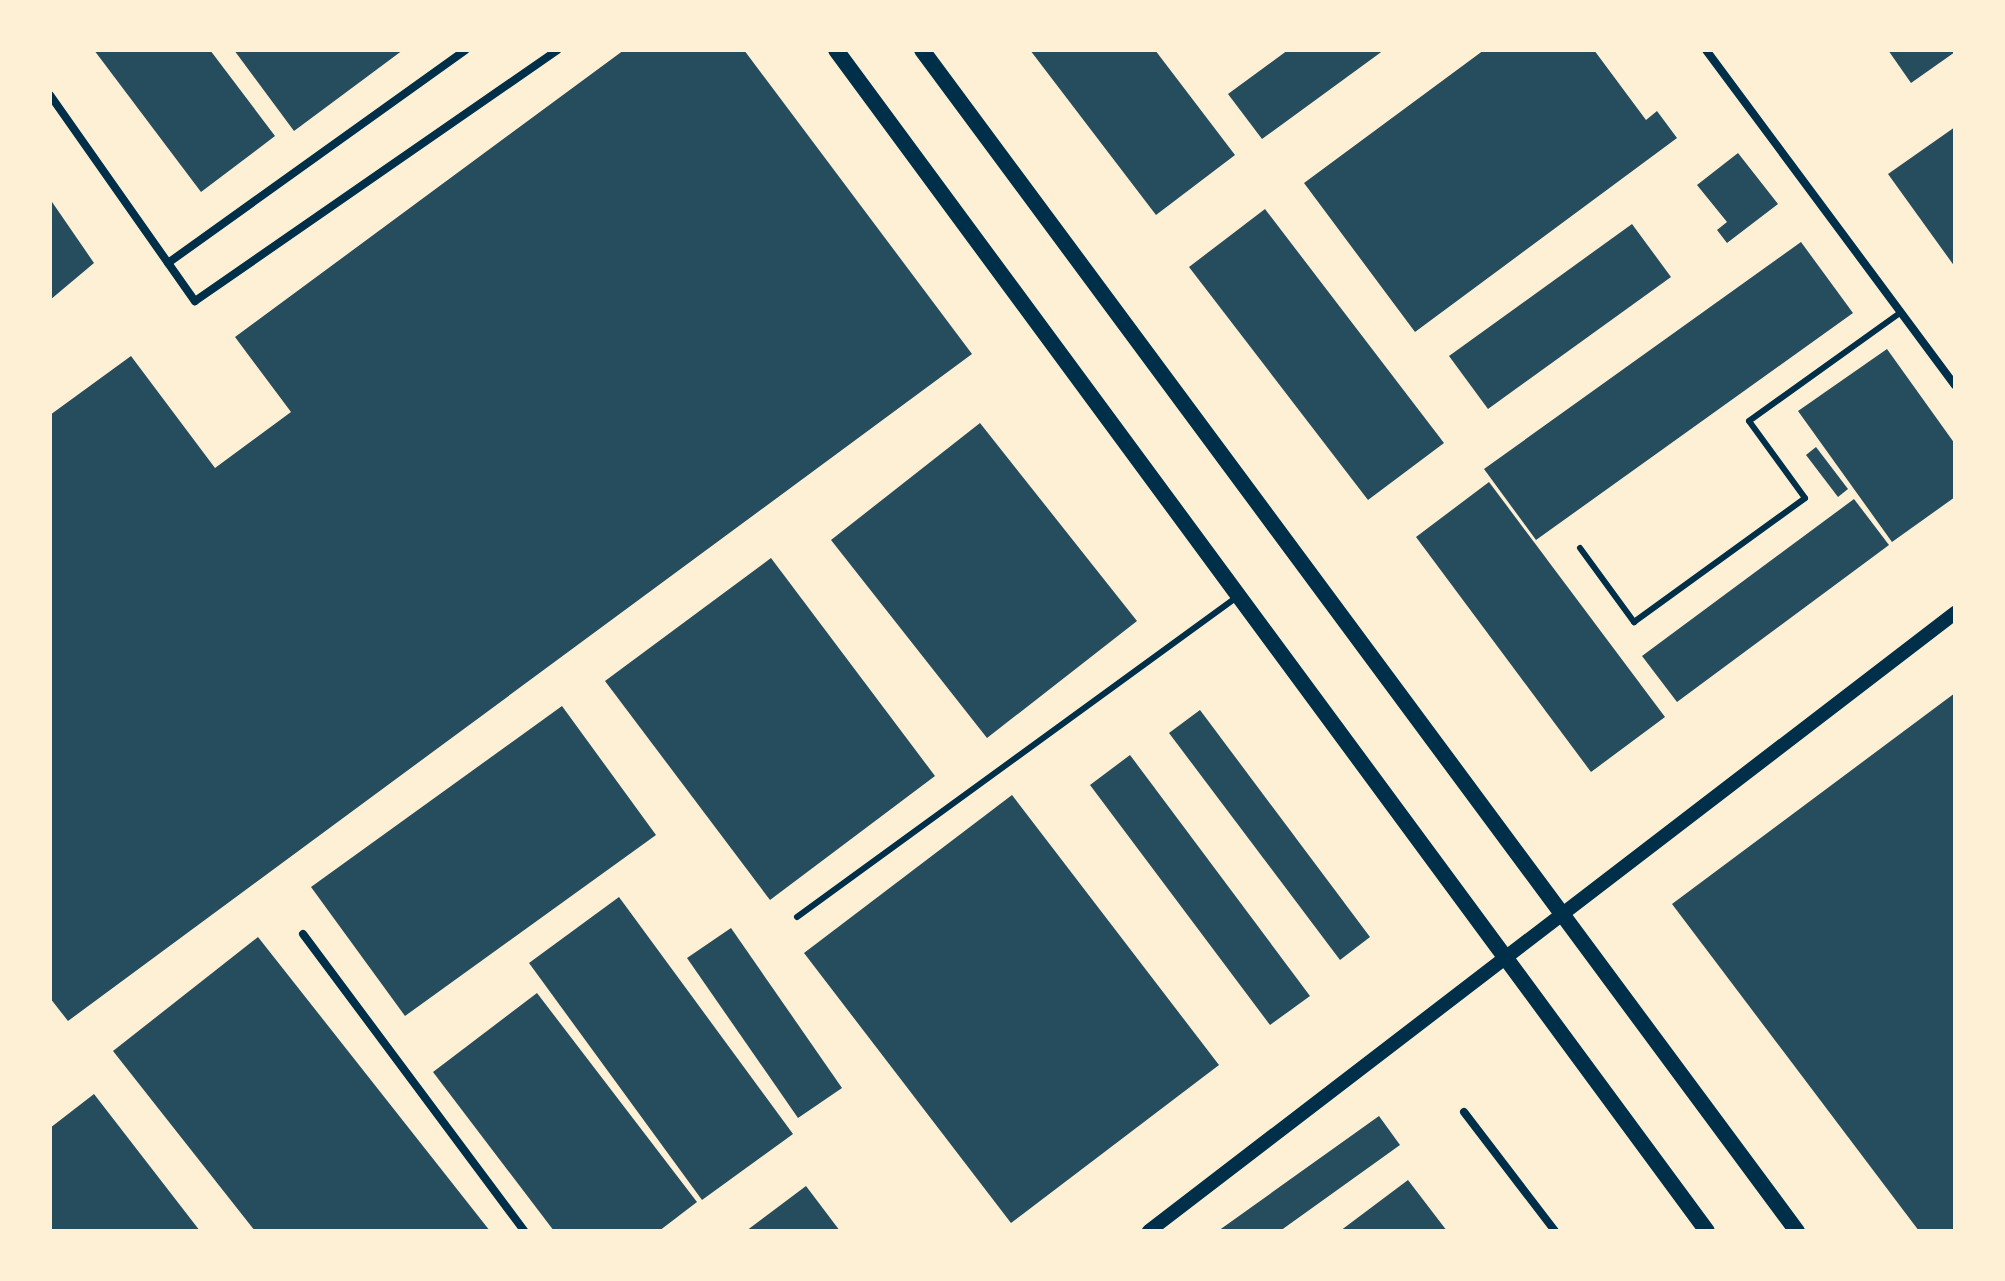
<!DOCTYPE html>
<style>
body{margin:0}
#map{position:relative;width:2005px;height:1281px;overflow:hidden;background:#fdf0d5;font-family:Merriweather,serif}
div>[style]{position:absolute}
.building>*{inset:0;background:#264d5e}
.service>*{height:6px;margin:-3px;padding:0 3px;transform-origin:3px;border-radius:3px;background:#003049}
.minor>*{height:8px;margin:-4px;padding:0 4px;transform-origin:4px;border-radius:4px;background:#003049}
.tertiary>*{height:14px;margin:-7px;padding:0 7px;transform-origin:7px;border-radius:7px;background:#003049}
.secondary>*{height:16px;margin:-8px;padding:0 8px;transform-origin:8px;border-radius:8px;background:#003049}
span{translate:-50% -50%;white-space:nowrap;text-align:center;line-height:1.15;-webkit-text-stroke:6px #fdf0d5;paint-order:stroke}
.frame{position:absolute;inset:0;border:52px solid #fdf0d5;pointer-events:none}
</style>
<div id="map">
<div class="building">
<div style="clip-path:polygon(94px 50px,210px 50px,275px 136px,201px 192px)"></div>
<div style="clip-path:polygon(234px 50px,403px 50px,294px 131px)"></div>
<div style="clip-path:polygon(624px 50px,744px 50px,972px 354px,68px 1021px,50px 998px,50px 415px,131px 356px,215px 468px,291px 412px,235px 337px)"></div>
<div style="clip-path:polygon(1030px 50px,1155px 50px,1235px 155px,1156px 215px)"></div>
<div style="clip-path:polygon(1288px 50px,1384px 50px,1262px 139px,1228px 94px)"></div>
<div style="clip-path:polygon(1484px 50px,1594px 50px,1646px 120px,1657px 111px,1677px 138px,1415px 332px,1304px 183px)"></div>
<div style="clip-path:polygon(1888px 50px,1955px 50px,1955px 52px,1911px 83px)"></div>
<div style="clip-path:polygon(1955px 127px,1955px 267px,1888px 174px)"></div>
<div style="clip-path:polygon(1738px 153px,1778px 204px,1727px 243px,1717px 230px,1727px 222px,1697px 185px)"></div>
<div style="clip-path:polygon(50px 199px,94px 263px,50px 300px)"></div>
<div style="clip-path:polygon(1265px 209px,1444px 443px,1368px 500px,1189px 267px)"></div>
<div style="clip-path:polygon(1632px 224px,1671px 277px,1488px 409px,1449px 356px)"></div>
<div style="clip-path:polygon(1801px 242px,1853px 313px,1536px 540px,1484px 469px)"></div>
<div style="clip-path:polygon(1887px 349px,1955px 444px,1955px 497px,1892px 542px,1798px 411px)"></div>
<div style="clip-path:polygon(980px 423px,1137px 621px,987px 738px,831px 540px)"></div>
<div style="clip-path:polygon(1816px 447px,1848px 489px,1838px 497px,1806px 455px)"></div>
<div style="clip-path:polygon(1489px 482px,1665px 717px,1591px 772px,1416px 537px)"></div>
<div style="clip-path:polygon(1854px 499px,1889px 545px,1677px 702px,1642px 656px)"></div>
<div style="clip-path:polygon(771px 558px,935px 776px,770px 900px,605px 681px)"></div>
<div style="clip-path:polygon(1955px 693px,1955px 1231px,1919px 1231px,1672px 904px)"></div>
<div style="clip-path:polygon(562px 706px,656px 835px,405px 1016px,311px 887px)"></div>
<div style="clip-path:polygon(1200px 710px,1370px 937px,1340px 960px,1169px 733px)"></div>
<div style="clip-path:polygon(1130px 755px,1310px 996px,1270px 1025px,1090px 785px)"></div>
<div style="clip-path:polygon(1012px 795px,1219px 1065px,1011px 1223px,804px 953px)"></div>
<div style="clip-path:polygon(619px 897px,793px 1134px,702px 1200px,529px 963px)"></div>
<div style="clip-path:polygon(731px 928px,842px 1088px,798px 1118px,687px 958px)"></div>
<div style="clip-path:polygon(258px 937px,490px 1231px,255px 1231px,113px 1051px)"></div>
<div style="clip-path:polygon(537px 993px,697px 1202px,659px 1231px,554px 1231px,433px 1072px)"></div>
<div style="clip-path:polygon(94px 1094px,200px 1231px,50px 1231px,50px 1128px)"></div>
<div style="clip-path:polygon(1379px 1116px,1400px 1145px,1280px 1231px,1218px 1231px)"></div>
<div style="clip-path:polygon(1408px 1180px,1447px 1231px,1340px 1231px)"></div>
<div style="clip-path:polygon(806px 1186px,840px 1231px,746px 1231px)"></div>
</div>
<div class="service">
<div style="left:1580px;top:548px;width:92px;rotate:53.9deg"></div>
<div style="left:1634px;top:622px;width:211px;rotate:-35.9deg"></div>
<div style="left:1805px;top:498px;width:95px;rotate:-126deg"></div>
<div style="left:1749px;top:421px;width:187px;rotate:-35.6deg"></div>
<div style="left:797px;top:917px;width:544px;rotate:-36.03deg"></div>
</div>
<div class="minor">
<div style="left:1706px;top:50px;width:417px;rotate:53.4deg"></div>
<div style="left:50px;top:95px;width:252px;rotate:54.9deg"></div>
<div style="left:195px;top:301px;width:441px;rotate:-34.7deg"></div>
<div style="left:168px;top:263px;width:366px;rotate:-35.6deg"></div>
<div style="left:303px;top:934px;width:370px;rotate:53.3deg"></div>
<div style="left:1464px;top:1112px;width:150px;rotate:52.6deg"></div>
</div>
<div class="tertiary">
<div style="left:1149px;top:1231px;width:1016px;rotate:-37.48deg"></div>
</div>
<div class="secondary">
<div style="left:836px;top:50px;width:1467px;rotate:53.59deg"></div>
<div style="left:922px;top:50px;width:1470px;rotate:53.47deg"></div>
</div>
<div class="frame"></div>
</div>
